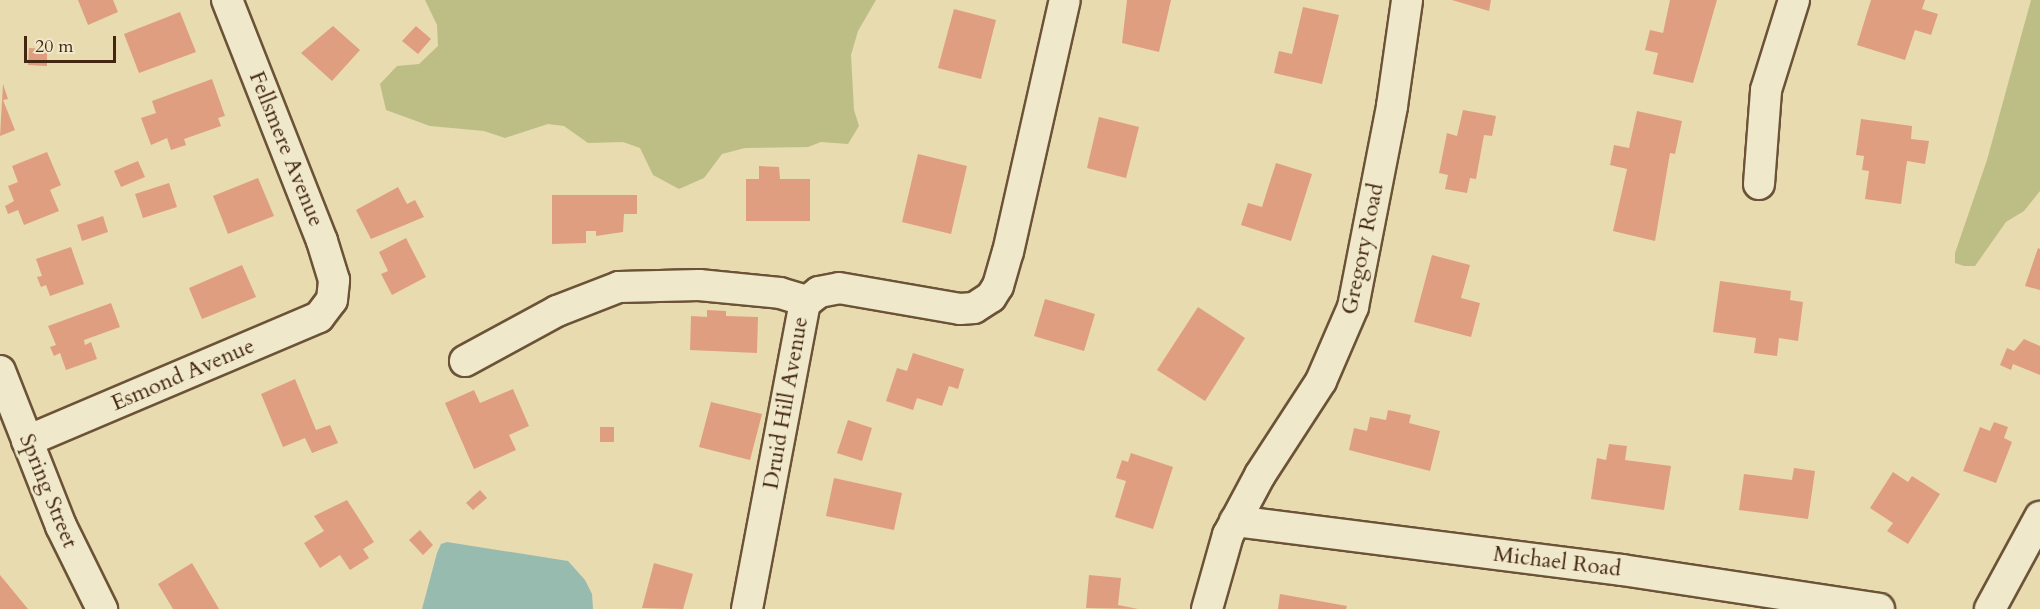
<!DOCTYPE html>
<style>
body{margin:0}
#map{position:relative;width:2040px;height:609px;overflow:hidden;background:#e8dbaf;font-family:Cardo,serif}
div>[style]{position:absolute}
.green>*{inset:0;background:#bdbe86}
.water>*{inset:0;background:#98bbb0}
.building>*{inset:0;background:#e09e80}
.roads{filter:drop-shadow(2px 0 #6c5337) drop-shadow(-2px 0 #6c5337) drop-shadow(0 2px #6c5337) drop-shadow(0 -2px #6c5337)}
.minor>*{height:30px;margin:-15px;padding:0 15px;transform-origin:15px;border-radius:15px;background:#f0e8cb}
span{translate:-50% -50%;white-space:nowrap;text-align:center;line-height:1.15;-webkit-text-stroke:5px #f0e8cb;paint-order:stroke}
.street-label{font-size:22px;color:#43260f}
.scale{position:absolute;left:24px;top:36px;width:92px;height:27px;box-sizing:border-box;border:3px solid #43260f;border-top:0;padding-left:8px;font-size:18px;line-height:21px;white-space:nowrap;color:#43260f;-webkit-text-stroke:4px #f0e8cb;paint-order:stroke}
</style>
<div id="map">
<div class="green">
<div style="clip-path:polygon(425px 0,876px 0,858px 31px,851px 55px,854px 110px,859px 126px,848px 144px,821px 142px,808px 147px,745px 148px,722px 154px,704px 178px,679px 189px,653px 175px,640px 148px,623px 142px,588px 143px,564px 126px,548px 124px,505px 138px,484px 131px,430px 126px,386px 110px,380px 84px,397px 66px,419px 64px,438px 46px,437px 25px)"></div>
<div style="clip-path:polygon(2031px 0,2040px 0,2040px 191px,2024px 211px,2006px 222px,1975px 266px,1964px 266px,1955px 263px,1955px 253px,1987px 160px)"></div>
</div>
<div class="water">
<div style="clip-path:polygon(447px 542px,568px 561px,585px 580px,592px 594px,593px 609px,422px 609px,437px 553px,441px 544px)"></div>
</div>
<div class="building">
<div style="clip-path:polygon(78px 0,113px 0,118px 12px,88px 25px)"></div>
<div style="clip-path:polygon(1127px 0,1171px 0,1159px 52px,1122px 43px)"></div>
<div style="clip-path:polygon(1452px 0,1491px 0,1489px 11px)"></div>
<div style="clip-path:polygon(1670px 0,1717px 0,1693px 83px,1653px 74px,1658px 53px,1645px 50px,1650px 30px,1663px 33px)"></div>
<div style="clip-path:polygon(1871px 0,1925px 0,1922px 9px,1938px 14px,1931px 35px,1915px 30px,1905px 60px,1857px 45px)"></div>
<div style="clip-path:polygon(1303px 7px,1339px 15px,1322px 84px,1274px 73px,1279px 51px,1292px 54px)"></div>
<div style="clip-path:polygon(954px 9px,996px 20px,981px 79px,938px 68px)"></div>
<div style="clip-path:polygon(180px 12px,196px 52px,139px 73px,124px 34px)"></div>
<div style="clip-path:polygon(333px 26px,360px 50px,332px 81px,301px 53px)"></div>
<div style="clip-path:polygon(416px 26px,431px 39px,418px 54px,402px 41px)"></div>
<div style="clip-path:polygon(29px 48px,47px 49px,47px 66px,28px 65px)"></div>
<div style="clip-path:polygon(212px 79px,225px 116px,218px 118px,221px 126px,184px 139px,186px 145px,171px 150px,167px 138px,151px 145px,141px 118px,156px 113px,152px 101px)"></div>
<div style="clip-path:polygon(3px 84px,8px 99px,3px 100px,15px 130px,0 136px)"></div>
<div style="clip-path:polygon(1463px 110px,1496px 116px,1492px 136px,1484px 135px,1476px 179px,1470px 178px,1467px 193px,1445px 189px,1448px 175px,1439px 173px,1447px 133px,1457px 136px)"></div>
<div style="clip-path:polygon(1637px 111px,1682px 121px,1675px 154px,1670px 153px,1655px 241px,1613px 231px,1627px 169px,1610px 165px,1614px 145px,1629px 148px)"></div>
<div style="clip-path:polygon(1099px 117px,1139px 127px,1126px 178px,1087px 168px)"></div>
<div style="clip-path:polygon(1861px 119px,1912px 126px,1911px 139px,1929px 141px,1925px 164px,1907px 161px,1901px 204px,1865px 199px,1869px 171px,1862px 170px,1864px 156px,1856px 155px)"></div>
<div style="clip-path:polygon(47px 152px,61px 185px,50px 190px,59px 211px,24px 225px,18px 210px,8px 214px,5px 206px,14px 201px,8px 186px,18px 182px,12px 166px)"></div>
<div style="clip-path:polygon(918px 154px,967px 166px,951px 234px,902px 222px)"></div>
<div style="clip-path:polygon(138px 161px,145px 177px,121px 187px,114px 171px)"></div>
<div style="clip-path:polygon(1276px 163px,1312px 174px,1291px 241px,1241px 225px,1248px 203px,1262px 207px)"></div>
<div style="clip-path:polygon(759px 166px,779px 167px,780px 179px,810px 179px,810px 221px,746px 221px,746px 179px,759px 179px)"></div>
<div style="clip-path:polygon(258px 178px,274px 216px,228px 234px,213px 196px)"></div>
<div style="clip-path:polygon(169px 183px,177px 207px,143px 218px,135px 194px)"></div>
<div style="clip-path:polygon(398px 187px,407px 204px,415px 200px,424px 217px,371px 239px,356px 210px)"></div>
<div style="clip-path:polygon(552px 195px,637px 195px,637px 214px,624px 214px,623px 232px,596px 236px,596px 231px,586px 231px,586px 243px,552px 244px)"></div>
<div style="clip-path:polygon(103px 216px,108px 232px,82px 241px,77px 225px)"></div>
<div style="clip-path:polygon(406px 238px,426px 277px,392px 295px,381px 274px,388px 271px,379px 252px)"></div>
<div style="clip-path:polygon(71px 247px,84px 284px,50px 296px,46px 285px,41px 287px,37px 277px,42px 276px,36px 259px)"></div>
<div style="clip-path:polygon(2038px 248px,2040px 249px,2040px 290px,2025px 286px)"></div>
<div style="clip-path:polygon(1432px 255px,1470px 265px,1461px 298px,1480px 303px,1471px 337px,1414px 322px)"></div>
<div style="clip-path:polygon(242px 265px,256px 297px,202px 319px,189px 288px)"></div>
<div style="clip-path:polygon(1720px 281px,1791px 291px,1790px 300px,1803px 302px,1798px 341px,1779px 338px,1777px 356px,1754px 353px,1756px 338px,1713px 332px)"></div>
<div style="clip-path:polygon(1045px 299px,1095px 314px,1084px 351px,1034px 336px)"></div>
<div style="clip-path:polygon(111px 303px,120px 327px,84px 340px,85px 345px,91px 342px,97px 359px,66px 370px,60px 353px,54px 356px,50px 347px,56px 345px,48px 326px)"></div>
<div style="clip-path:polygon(1198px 307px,1245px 338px,1205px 401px,1157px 370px)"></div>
<div style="clip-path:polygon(707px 310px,726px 311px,726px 316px,758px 317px,757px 353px,690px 350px,691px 316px,707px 317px)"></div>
<div style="clip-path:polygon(2024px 339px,2040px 346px,2040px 375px,2013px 364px,2011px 370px,2000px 365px,2007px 348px,2014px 351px)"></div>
<div style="clip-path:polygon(913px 353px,964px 369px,958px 389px,949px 386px,942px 406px,917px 398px,913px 410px,886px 401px,897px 368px,907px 371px)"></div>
<div style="clip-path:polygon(295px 379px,316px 430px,330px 425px,338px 443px,312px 453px,305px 438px,283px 447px,261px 394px)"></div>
<div style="clip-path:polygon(513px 389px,529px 426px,509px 435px,516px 450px,474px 469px,445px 403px,474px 390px,480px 403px)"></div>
<div style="clip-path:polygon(711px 402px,762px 414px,750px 460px,699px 447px)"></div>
<div style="clip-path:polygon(1388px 410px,1411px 415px,1409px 423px,1440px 431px,1430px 471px,1349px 450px,1354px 428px,1367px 431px,1370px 417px,1386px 420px)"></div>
<div style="clip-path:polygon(848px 420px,872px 428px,862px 461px,837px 453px)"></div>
<div style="clip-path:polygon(1994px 422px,2008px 427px,2004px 438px,2012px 442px,1996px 483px,1963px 471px,1980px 427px,1990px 431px)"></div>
<div style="clip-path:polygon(600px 427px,614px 427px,614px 442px,600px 442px)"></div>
<div style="clip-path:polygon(1609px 444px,1627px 446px,1625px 460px,1671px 466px,1664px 510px,1591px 499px,1597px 458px,1606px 460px)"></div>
<div style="clip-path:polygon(1131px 453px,1173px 467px,1153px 529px,1115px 517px,1126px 481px,1116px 478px,1122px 460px,1128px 462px)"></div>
<div style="clip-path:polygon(1794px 468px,1815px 471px,1808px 519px,1739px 510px,1744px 474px,1792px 480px)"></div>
<div style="clip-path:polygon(1893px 472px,1908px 482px,1912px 476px,1940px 494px,1908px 544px,1887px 531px,1893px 523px,1870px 508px)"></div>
<div style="clip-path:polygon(834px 478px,902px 493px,894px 530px,826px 516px)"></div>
<div style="clip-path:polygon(480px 490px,487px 498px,473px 510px,466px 503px)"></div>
<div style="clip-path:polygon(347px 500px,374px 542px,363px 549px,369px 558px,350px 570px,340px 555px,320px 568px,304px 543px,324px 531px,314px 516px)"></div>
<div style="clip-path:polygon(420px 530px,433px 545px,423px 555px,409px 540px)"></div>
<div style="clip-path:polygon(192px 563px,219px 609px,173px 609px,158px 584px)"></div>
<div style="clip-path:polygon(654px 563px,693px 574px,683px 609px,642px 608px)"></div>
<div style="clip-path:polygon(0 575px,28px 609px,0 609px)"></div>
<div style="clip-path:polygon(1089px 575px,1121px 578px,1118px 605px,1138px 609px,1086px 608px)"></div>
<div style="clip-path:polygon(1280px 594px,1347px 606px,1346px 609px,1278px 609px)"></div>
</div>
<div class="roads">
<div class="minor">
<div style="left:1759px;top:184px;width:94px;rotate:-85.7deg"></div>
<div style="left:1766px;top:90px;width:94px;rotate:-72.7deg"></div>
<div style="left:465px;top:361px;width:105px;rotate:-28.5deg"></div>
<div style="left:557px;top:311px;width:66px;rotate:-21.2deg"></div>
<div style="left:619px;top:287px;width:80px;rotate:-1.4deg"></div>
<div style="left:699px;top:285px;width:81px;rotate:5.6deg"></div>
<div style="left:780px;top:293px;width:28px;rotate:17deg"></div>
<div style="left:0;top:371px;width:167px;rotate:68.5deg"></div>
<div style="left:61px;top:526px;width:93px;rotate:63.7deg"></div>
<div style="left:27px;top:441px;width:317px;rotate:-23deg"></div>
<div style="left:319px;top:317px;width:21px;rotate:-53deg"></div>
<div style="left:332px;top:300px;width:20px;rotate:-84deg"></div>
<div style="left:334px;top:280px;width:41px;rotate:-107.1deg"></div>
<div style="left:322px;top:241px;width:259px;rotate:-111.5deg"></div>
<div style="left:1235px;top:521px;width:390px;rotate:7.2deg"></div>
<div style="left:1622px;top:570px;width:260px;rotate:8.6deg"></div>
<div style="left:747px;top:609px;width:311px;rotate:-79.3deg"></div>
<div style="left:805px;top:303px;width:18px;rotate:-38deg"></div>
<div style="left:819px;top:292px;width:20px;rotate:-11deg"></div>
<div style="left:839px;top:288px;width:123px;rotate:9.8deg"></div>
<div style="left:960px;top:309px;width:14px;rotate:-4deg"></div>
<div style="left:974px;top:308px;width:20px;rotate:-33deg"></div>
<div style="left:991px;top:297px;width:13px;rotate:-58deg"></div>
<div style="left:998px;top:286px;width:35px;rotate:-74deg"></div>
<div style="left:1008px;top:252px;width:258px;rotate:-77.3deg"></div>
<div style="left:1207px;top:609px;width:77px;rotate:-74.2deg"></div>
<div style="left:1228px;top:535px;width:68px;rotate:-61.9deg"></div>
<div style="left:1260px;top:475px;width:112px;rotate:-57deg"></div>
<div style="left:1321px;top:381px;width:81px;rotate:-66.6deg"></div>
<div style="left:1353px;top:307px;width:205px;rotate:-79deg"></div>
<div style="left:1392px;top:106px;width:107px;rotate:-81.9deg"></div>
<div style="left:1990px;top:609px;width:105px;rotate:-61.5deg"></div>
</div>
</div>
<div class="street-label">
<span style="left:286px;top:149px;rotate:68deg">Fellsmere Avenue</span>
<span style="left:1363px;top:249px;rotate:-78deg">Gregory Road</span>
<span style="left:183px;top:375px;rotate:-23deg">Esmond Avenue</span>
<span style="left:786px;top:403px;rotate:-80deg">Druid Hill Avenue</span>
<span style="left:48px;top:491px;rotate:68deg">Spring Street</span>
<span style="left:1557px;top:562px;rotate:7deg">Michael Road</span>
</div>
<div class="scale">20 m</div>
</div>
